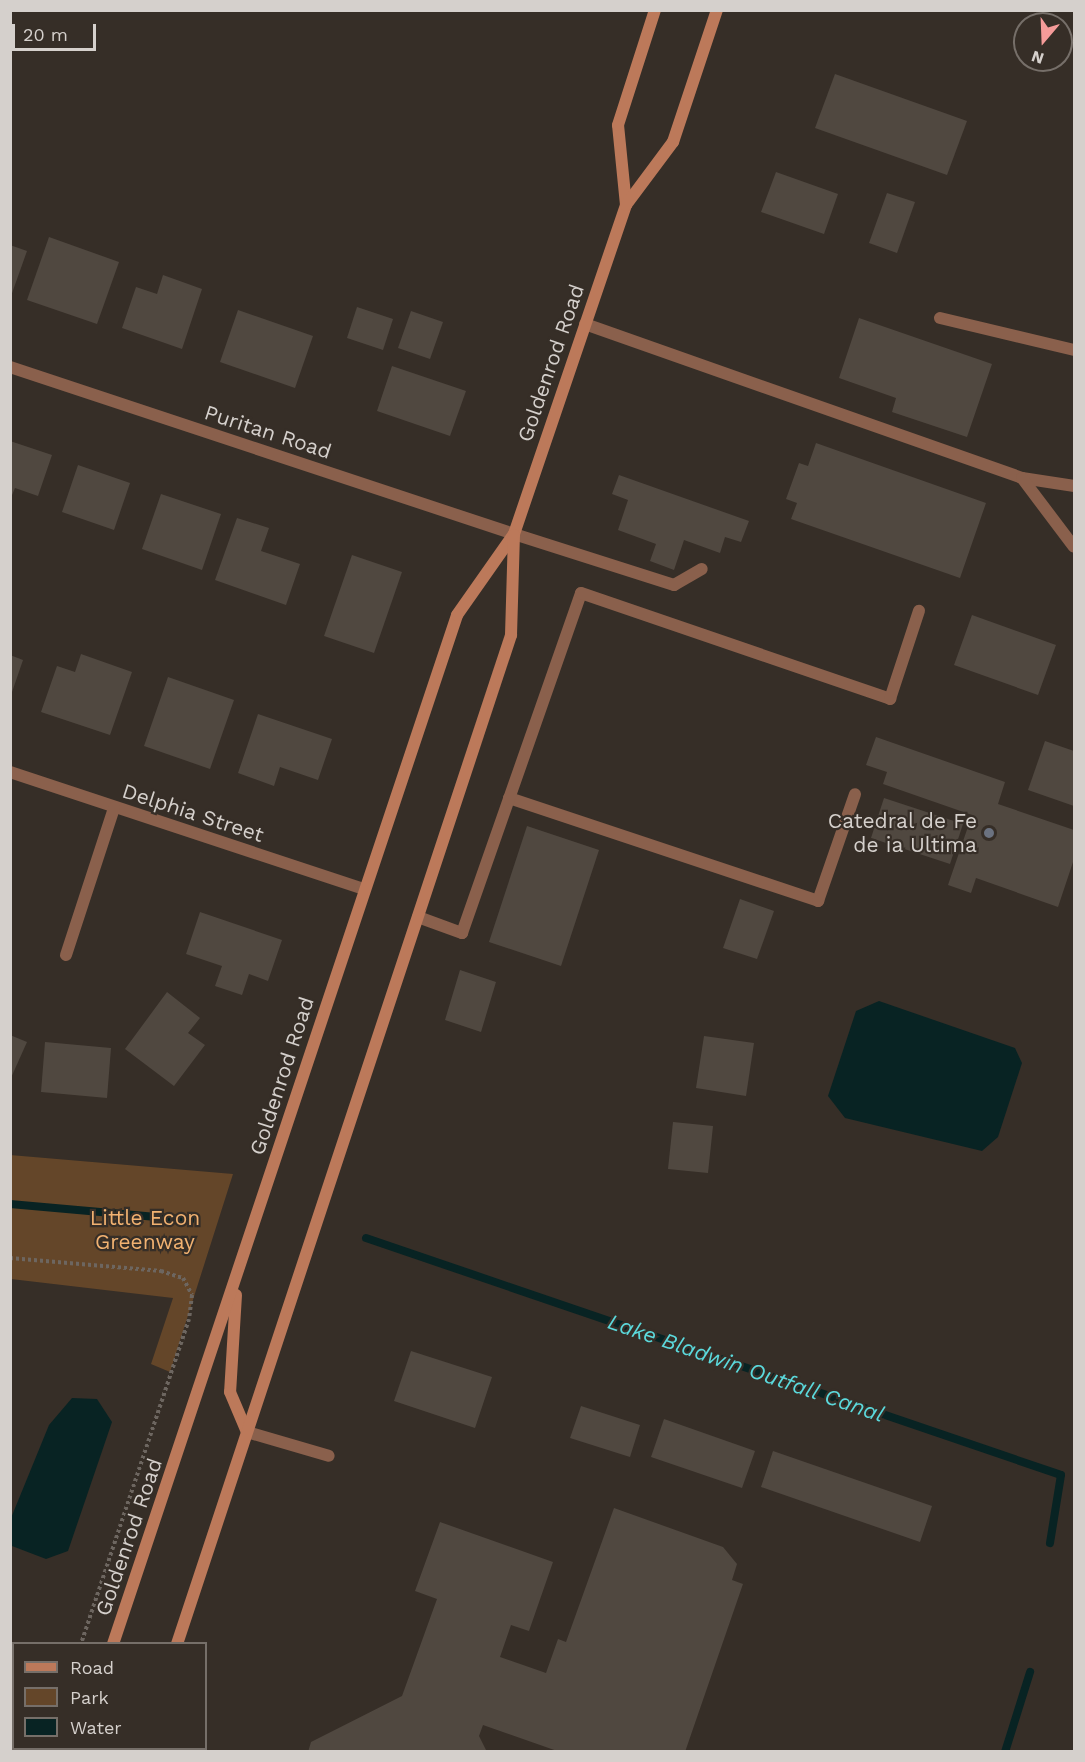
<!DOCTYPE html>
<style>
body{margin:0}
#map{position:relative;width:1085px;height:1762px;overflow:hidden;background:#362e27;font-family:"Work Sans",sans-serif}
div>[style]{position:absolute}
.green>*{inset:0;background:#644629}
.water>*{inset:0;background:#082323}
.stream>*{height:8px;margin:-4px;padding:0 4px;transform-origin:4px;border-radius:4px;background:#082323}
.building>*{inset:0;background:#504840}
.path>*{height:4px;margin-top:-2px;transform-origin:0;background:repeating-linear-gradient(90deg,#6d6660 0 3px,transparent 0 6px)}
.service>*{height:12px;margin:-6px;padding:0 6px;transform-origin:6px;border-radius:6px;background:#8a604c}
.minor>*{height:12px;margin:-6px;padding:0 6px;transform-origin:6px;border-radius:6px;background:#8a604c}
.secondary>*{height:12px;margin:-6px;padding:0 6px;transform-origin:6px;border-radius:6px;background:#bc795a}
.dots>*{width:16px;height:16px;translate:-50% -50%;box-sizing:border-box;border:3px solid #362e27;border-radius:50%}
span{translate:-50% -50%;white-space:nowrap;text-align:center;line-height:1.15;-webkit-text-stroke:4.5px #362e27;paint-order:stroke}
.street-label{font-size:21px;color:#d5d0cc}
.poi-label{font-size:21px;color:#d5d0cc}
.right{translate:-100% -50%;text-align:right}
.park-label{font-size:21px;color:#f2b271}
.water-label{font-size:22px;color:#5bd9dc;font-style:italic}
.frame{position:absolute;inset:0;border:12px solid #d5d0cc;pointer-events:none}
.legend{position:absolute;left:12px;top:1642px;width:195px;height:108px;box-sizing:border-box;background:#362e27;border:2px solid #766f69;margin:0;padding:8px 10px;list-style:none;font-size:18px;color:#d5d0cc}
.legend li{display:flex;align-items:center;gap:12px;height:30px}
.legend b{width:30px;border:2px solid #766f69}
.north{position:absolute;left:1013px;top:12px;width:60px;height:60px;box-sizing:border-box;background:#362e27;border:2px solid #766f69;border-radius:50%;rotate:199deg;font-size:16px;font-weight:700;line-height:24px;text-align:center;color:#d5d0cc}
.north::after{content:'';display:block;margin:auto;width:21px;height:27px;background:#f59b99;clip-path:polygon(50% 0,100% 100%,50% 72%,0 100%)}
.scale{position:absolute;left:12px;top:24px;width:84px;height:27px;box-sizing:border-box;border:3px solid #d5d0cc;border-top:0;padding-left:8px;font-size:18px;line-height:21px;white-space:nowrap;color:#d5d0cc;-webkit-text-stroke:4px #362e27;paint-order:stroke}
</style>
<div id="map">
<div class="green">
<div style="clip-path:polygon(10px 1155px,233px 1174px,170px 1372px,151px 1364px,173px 1298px,11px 1279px)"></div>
</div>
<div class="water">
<div style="clip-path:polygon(879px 1001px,1015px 1048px,1022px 1063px,998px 1137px,982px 1151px,845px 1118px,828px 1096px,856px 1011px)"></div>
<div style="clip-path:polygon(72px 1398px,97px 1399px,112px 1422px,68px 1551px,46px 1559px,12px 1546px,11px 1518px,49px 1425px)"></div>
</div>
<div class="stream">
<div style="left:10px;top:1204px;width:181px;rotate:5.1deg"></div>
<div style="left:366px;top:1238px;width:734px;rotate:18.83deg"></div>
<div style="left:1061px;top:1475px;width:69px;rotate:99.2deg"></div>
<div style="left:1005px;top:1752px;width:84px;rotate:-72.6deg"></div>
</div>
<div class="building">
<div style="clip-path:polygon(835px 74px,967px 121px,947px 175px,815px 128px)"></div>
<div style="clip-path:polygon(776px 172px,838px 194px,824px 234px,761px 212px)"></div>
<div style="clip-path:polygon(887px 193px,915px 202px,897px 253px,869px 243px)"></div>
<div style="clip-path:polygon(49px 237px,119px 262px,97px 324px,27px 300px)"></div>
<div style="clip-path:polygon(10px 245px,27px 251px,11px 296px,10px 296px)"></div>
<div style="clip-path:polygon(163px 275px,202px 289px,182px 349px,122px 328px,136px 287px,157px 294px)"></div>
<div style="clip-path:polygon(357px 307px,393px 319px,383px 350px,347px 338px)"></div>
<div style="clip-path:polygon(238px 310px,313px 336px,295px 388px,220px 362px)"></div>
<div style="clip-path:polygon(411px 311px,443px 322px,430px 359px,398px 348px)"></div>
<div style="clip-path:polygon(859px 318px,992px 364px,967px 437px,892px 412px,896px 398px,839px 378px)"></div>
<div style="clip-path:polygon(392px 366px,466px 391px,450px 436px,377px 411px)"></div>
<div style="clip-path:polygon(10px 441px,52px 455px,38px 496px,15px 488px,10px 500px)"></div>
<div style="clip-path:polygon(816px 443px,986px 503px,960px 578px,791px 519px,797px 503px,786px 499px,799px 463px,808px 466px)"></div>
<div style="clip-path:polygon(78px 465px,130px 483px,114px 530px,62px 512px)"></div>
<div style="clip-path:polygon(619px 475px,749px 521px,741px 542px,725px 537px,720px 553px,684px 540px,674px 570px,650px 561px,656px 544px,618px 530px,628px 500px,612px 494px)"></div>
<div style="clip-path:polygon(161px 494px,221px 514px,202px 570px,142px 549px)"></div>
<div style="clip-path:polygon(237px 518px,269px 528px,261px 551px,300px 564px,286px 605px,215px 580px)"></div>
<div style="clip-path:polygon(352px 555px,402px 572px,374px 653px,324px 636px)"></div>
<div style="clip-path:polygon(972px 615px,1056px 645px,1038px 695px,954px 665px)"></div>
<div style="clip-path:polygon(81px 654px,132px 672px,110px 735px,41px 712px,57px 666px,75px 672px)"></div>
<div style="clip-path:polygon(10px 655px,23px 660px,11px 695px,10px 695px)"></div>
<div style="clip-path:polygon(168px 677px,234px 700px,210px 769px,144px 746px)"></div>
<div style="clip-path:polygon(258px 714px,332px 739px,318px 780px,280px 767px,274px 786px,238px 773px)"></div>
<div style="clip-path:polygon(876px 737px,1005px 782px,998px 804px,1074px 830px,1074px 859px,1058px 907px,976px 878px,971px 893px,948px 885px,972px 815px,883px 784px,887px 772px,866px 765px)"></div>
<div style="clip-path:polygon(1045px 741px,1074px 751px,1074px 806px,1028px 790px)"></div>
<div style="clip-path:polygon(884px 798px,963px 824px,950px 864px,871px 838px)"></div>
<div style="clip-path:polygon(527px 826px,599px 850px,561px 966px,489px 942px)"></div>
<div style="clip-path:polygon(740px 899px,774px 911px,757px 959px,723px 948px)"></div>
<div style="clip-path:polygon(200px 912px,282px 940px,268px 981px,249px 974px,242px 995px,215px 986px,222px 966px,186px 954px)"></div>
<div style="clip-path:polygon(460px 970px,496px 982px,481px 1032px,445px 1020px)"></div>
<div style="clip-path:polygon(167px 992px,200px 1018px,188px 1033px,205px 1045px,174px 1086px,125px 1049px)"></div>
<div style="clip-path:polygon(10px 1035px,27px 1042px,10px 1080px)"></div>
<div style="clip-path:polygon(704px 1036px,754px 1043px,746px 1096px,696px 1088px)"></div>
<div style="clip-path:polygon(45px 1042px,111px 1048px,107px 1098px,41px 1092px)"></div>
<div style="clip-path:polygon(673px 1122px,713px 1126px,708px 1173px,668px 1169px)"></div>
<div style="clip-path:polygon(411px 1351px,492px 1377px,475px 1428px,394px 1401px)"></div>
<div style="clip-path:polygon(581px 1406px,640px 1425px,630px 1457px,570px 1438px)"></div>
<div style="clip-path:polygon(664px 1419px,755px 1451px,742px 1488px,651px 1457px)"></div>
<div style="clip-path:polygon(773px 1451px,932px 1506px,920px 1542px,761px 1487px)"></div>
<div style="clip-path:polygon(614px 1508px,723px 1547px,737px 1564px,732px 1580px,743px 1584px,685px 1752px,560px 1752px,483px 1725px,479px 1736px,487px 1752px,308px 1752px,311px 1742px,402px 1696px,437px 1599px,415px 1591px,440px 1522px,553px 1562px,529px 1631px,511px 1625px,500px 1657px,546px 1673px,558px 1639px,566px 1642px)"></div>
</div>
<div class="path">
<div style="left:10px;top:1258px;width:152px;rotate:4.9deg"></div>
<div style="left:161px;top:1271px;width:23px;rotate:18deg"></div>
<div style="left:183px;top:1278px;width:19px;rotate:62deg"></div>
<div style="left:192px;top:1295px;width:24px;rotate:97deg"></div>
<div style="left:189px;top:1319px;width:342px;rotate:108.4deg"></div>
<div style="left:45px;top:1752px;width:4px;rotate:-76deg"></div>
</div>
<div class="service">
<div style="left:940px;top:318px;width:138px;rotate:13.4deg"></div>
<div style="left:585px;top:324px;width:463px;rotate:19.4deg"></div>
<div style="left:1022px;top:478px;width:53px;rotate:8.7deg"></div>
<div style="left:1022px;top:478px;width:86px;rotate:53deg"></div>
<div style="left:514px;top:534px;width:168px;rotate:17.7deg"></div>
<div style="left:674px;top:585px;width:32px;rotate:-30deg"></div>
<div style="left:509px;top:798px;width:326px;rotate:18.4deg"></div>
<div style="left:818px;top:901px;width:113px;rotate:-70.9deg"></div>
<div style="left:418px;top:917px;width:47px;rotate:20deg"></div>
<div style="left:462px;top:933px;width:360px;rotate:-70.7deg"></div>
<div style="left:581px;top:593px;width:327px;rotate:18.9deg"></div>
<div style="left:890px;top:699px;width:93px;rotate:-71.8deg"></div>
<div style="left:247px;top:1432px;width:85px;rotate:16.3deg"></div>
<div style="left:21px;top:1752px;width:4px;rotate:-76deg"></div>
</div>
<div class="minor">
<div style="left:10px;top:367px;width:531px;rotate:18.33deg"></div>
<div style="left:10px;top:772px;width:373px;rotate:18.3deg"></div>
<div style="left:66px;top:955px;width:155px;rotate:-71.9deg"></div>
</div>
<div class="secondary">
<div style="left:626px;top:205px;width:80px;rotate:-95.7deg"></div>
<div style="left:618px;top:125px;width:121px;rotate:-72.2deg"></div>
<div style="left:236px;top:1295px;width:97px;rotate:93.5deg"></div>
<div style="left:230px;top:1392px;width:43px;rotate:67deg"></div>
<div style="left:113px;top:1644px;width:1085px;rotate:-71.51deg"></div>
<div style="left:457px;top:615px;width:99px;rotate:-54.9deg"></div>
<div style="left:514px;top:534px;width:348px;rotate:-71.2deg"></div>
<div style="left:626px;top:205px;width:79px;rotate:-53.3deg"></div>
<div style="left:673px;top:142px;width:139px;rotate:-71.6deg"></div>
<div style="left:177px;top:1644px;width:1063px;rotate:-71.68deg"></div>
<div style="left:511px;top:635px;width:100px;rotate:-88.3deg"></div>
<div style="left:78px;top:1752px;width:4px;rotate:-76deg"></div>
<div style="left:141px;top:1752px;width:4px;rotate:-76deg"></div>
</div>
<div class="dots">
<div style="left:989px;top:833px;background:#6b7280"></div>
</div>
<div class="street-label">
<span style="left:551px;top:363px;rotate:-71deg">Goldenrod Road</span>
<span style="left:268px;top:432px;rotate:18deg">Puritan Road</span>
<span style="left:193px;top:813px;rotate:18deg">Delphia Street</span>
<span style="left:282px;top:1076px;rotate:-72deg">Goldenrod Road</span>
<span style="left:129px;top:1537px;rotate:-71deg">Goldenrod Road</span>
</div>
<div class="poi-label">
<span class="right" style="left:977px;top:833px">Catedral de Fe<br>de ia Ultima</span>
</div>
<div class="park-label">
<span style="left:145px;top:1230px">Little Econ<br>Greenway</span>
</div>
<div class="water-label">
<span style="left:746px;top:1368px;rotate:19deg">Lake Bladwin Outfall Canal</span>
</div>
<div class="frame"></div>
<ul class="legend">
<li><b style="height:8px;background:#bc795a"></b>Road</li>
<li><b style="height:16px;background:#644629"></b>Park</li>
<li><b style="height:16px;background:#082323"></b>Water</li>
</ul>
<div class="north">N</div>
<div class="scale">20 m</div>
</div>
